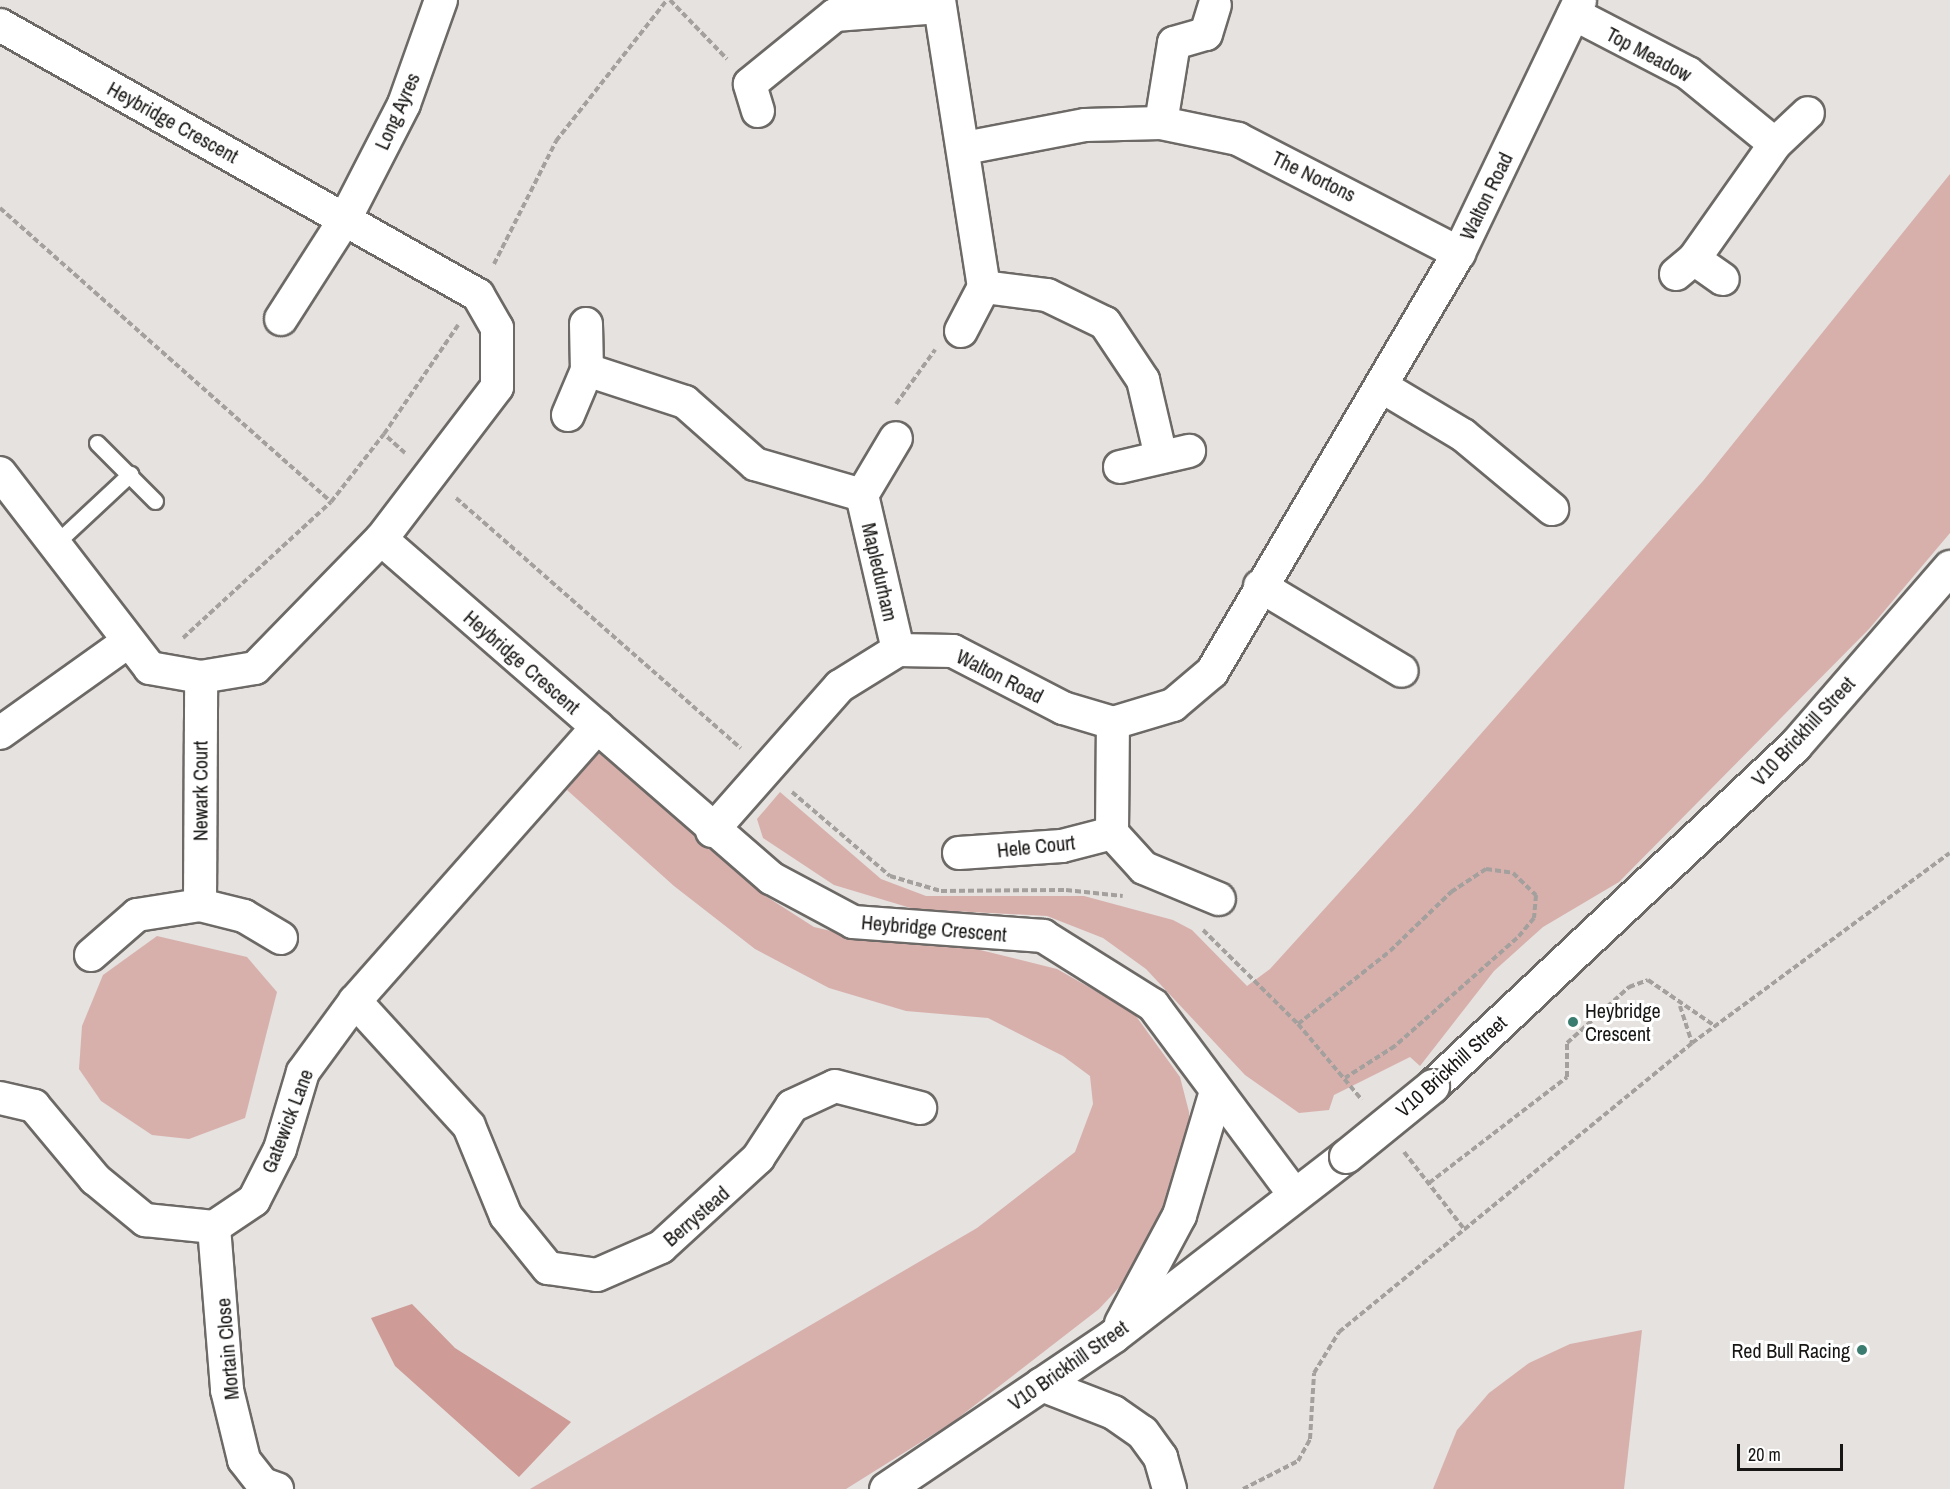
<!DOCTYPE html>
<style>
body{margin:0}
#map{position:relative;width:1950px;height:1489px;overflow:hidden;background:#e5e2df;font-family:"Archivo Narrow",sans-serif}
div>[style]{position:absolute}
.green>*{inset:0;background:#d7b0ac}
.forest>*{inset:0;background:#ce9b96}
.path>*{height:4px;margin-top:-2px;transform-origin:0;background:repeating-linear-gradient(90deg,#a3a09e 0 6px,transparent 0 9px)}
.roads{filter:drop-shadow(2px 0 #6c6966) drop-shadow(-2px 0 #6c6966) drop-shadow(0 2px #6c6966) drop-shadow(0 -2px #6c6966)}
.service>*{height:15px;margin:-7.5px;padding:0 7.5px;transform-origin:7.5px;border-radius:7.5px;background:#fff}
.minor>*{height:32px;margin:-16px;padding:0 16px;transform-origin:16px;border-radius:16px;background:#fff}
.tertiary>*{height:33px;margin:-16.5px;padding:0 16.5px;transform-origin:16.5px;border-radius:16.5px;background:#fff}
.bridges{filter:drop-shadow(2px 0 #6c6966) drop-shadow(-2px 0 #6c6966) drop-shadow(0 2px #6c6966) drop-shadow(0 -2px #6c6966)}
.tertiary-bridge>*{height:33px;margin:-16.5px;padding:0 16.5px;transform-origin:16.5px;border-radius:16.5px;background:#fff}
.dots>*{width:16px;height:16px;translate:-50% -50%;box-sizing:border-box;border:3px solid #fff;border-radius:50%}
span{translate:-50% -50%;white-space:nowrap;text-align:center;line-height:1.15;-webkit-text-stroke:6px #fff;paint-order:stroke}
.street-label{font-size:20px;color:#171614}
.poi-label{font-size:20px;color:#171614}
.left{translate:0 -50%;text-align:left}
.right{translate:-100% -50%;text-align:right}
.scale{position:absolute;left:1737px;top:1444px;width:106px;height:27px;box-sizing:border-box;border:3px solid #171614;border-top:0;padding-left:8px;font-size:18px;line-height:21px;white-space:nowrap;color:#171614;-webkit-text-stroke:4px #fff;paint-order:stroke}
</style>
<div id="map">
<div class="green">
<div style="clip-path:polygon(1950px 174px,1950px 533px,1869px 629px,1619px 882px,1543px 927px,1494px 971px,1420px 1066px,1410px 1057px,1334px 1095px,1329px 1110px,1299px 1113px,1245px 1075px,1146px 969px,1103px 938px,1047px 916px,914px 909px,834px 885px,763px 838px,757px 819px,780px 792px,881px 879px,926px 896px,1084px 896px,1173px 920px,1192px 930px,1247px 986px,1270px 969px,1414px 810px,1703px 481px)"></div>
<div style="clip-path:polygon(598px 752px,761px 893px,814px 927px,878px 942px,968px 947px,1057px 969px,1133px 1012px,1180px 1077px,1189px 1112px,1189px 1153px,1141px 1264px,1099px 1309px,953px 1422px,846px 1489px,530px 1489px,977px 1228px,1075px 1152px,1093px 1104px,1090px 1076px,1063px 1056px,988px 1018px,906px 1011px,829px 988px,755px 949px,674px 886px,567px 790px)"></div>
<div style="clip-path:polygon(157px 936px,247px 957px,277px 992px,245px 1118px,189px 1139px,152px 1135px,101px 1101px,79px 1069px,82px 1026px,103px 975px)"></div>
<div style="clip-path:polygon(1642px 1330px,1624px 1489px,1433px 1489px,1457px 1430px,1489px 1393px,1529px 1363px,1570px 1344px)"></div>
</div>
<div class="forest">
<div style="clip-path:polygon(412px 1304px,455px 1348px,571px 1422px,519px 1477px,395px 1366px,371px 1318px)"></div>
</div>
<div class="path">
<div style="left:670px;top:0;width:82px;rotate:46deg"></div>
<div style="left:0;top:208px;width:443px;rotate:41.6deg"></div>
<div style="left:494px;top:264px;width:138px;rotate:-63.2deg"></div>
<div style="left:556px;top:141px;width:179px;rotate:-51.8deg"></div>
<div style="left:896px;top:404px;width:67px;rotate:-54.2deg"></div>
<div style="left:405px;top:453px;width:28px;rotate:-138deg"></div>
<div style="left:384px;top:434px;width:132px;rotate:-55.8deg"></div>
<div style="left:456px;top:498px;width:379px;rotate:41.3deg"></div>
<div style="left:183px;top:638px;width:201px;rotate:-42.6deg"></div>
<div style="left:331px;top:502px;width:86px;rotate:-52.1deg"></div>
<div style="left:792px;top:792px;width:129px;rotate:40.6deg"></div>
<div style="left:890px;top:876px;width:53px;rotate:16.4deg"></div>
<div style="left:941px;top:891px;width:125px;rotate:-0.5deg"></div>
<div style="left:1066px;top:890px;width:57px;rotate:6deg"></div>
<div style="left:1203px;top:930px;width:134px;rotate:44.7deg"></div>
<div style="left:1298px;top:1024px;width:99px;rotate:49.9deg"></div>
<div style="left:1680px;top:1006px;width:39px;rotate:72deg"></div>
<div style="left:1298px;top:1024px;width:117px;rotate:-38.4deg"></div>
<div style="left:1390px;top:951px;width:85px;rotate:-44deg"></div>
<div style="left:1451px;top:892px;width:42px;rotate:-33.3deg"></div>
<div style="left:1486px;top:869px;width:27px;rotate:8deg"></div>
<div style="left:1513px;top:873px;width:32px;rotate:44deg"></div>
<div style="left:1536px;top:895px;width:23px;rotate:95deg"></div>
<div style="left:1534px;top:918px;width:26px;rotate:130deg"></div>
<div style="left:1517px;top:938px;width:163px;rotate:138.5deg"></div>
<div style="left:1395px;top:1046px;width:59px;rotate:147.4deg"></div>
<div style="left:1404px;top:1152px;width:99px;rotate:52deg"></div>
<div style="left:1429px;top:1183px;width:174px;rotate:-37.5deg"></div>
<div style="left:1567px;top:1077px;width:34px;rotate:-90deg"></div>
<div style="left:1567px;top:1043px;width:84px;rotate:-42.1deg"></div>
<div style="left:1629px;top:987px;width:20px;rotate:-20deg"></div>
<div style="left:1648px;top:980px;width:81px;rotate:34.5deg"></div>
<div style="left:1243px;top:1489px;width:62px;rotate:-27deg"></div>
<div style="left:1298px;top:1461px;width:25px;rotate:-61deg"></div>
<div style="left:1310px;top:1439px;width:66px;rotate:-86.5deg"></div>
<div style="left:1314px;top:1373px;width:48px;rotate:-58.6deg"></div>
<div style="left:1339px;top:1332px;width:456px;rotate:-39.3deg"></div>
<div style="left:1692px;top:1043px;width:320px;rotate:-36.4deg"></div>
</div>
<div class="roads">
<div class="service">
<div style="left:97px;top:443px;width:82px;rotate:45deg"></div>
<div style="left:55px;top:544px;width:103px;rotate:-43deg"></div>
</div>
<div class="minor">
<div style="left:939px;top:0;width:291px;rotate:81.1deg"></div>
<div style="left:1574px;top:14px;width:128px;rotate:27.4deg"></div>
<div style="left:1688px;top:73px;width:112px;rotate:39.2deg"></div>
<div style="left:0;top:25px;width:549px;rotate:29.46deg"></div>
<div style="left:478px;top:295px;width:38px;rotate:60deg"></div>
<div style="left:497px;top:328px;width:59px;rotate:90deg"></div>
<div style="left:497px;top:387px;width:191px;rotate:127.3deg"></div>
<div style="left:381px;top:539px;width:180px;rotate:134.3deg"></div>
<div style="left:255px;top:668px;width:55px;rotate:170.5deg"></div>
<div style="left:201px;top:677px;width:52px;rotate:-170deg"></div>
<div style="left:150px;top:668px;width:246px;rotate:-127.6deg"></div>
<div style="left:758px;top:111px;width:28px;rotate:-107deg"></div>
<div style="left:750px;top:84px;width:109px;rotate:-39.1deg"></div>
<div style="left:835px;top:15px;width:104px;rotate:-4.4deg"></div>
<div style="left:1161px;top:123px;width:81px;rotate:-80.8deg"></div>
<div style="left:1174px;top:43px;width:33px;rotate:-16deg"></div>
<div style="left:1206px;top:34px;width:30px;rotate:-73deg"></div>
<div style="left:965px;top:148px;width:122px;rotate:-10.9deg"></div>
<div style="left:1085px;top:125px;width:76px;rotate:-1.5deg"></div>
<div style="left:1161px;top:123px;width:79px;rotate:11.7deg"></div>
<div style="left:1238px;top:139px;width:249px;rotate:27.3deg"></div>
<div style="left:1694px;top:259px;width:141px;rotate:-54.8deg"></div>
<div style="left:1775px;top:144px;width:45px;rotate:-43.2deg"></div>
<div style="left:1676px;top:274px;width:23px;rotate:-40deg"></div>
<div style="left:1694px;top:259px;width:35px;rotate:35deg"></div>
<div style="left:281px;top:319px;width:119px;rotate:-57.4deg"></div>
<div style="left:345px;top:219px;width:129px;rotate:-62.8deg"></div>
<div style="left:404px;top:104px;width:110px;rotate:-70.4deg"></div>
<div style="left:586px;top:324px;width:46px;rotate:88.8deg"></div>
<div style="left:587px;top:370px;width:103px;rotate:18.1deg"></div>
<div style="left:685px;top:402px;width:94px;rotate:41.5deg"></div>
<div style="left:755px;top:464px;width:111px;rotate:16.2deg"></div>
<div style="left:862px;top:495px;width:159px;rotate:76.9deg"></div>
<div style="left:961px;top:331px;width:50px;rotate:-62.4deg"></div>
<div style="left:984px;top:287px;width:64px;rotate:7.2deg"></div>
<div style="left:1047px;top:295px;width:64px;rotate:25.8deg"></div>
<div style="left:1105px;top:323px;width:69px;rotate:56.3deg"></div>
<div style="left:1143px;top:380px;width:79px;rotate:76.8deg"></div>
<div style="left:1381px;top:386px;width:96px;rotate:30.9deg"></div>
<div style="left:1463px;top:435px;width:116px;rotate:39.7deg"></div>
<div style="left:568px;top:415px;width:49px;rotate:-67.1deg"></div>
<div style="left:1120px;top:467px;width:71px;rotate:-13.1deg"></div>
<div style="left:862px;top:495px;width:66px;rotate:-59.2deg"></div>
<div style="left:381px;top:539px;width:517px;rotate:41deg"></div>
<div style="left:771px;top:878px;width:93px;rotate:28.2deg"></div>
<div style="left:853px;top:922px;width:191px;rotate:4.2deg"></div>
<div style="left:1043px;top:936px;width:130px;rotate:32.1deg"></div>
<div style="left:1153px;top:1005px;width:236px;rotate:53.3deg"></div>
<div style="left:1260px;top:586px;width:165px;rotate:30.9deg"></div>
<div style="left:0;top:733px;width:158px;rotate:-35.5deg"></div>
<div style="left:712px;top:831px;width:193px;rotate:-48.6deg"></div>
<div style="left:840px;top:686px;width:68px;rotate:-31.8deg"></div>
<div style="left:898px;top:650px;width:55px;rotate:1deg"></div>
<div style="left:953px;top:651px;width:124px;rotate:27.4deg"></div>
<div style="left:1063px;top:708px;width:52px;rotate:16.7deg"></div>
<div style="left:1113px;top:723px;width:63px;rotate:-16.7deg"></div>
<div style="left:1173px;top:705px;width:51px;rotate:-40.2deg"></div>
<div style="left:1212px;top:672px;width:486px;rotate:-59.5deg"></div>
<div style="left:1459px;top:253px;width:280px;rotate:-64.4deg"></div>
<div style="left:1112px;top:833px;width:110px;rotate:-89.5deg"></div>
<div style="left:959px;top:853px;width:103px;rotate:-3.9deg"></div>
<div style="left:1062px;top:846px;width:52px;rotate:-14.6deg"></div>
<div style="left:1112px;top:833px;width:47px;rotate:47.6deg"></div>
<div style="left:1144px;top:868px;width:81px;rotate:22.5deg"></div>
<div style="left:200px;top:905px;width:228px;rotate:-89.7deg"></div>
<div style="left:91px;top:955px;width:61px;rotate:-41deg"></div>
<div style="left:137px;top:915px;width:64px;rotate:-9deg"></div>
<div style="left:200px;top:905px;width:45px;rotate:14deg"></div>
<div style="left:244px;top:916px;width:43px;rotate:30.7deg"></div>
<div style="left:355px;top:1001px;width:169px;rotate:47.6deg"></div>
<div style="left:469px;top:1126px;width:97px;rotate:67.7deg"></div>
<div style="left:506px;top:1216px;width:67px;rotate:51.1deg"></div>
<div style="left:548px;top:1268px;width:49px;rotate:8.1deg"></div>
<div style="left:597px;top:1275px;width:70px;rotate:-23.6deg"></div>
<div style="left:661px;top:1247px;width:132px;rotate:-42.5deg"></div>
<div style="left:758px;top:1158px;width:62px;rotate:-56.8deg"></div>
<div style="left:792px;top:1106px;width:47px;rotate:-24.9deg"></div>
<div style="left:835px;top:1086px;width:88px;rotate:14.5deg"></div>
<div style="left:0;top:1098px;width:35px;rotate:13deg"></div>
<div style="left:34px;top:1106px;width:95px;rotate:50.1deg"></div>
<div style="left:95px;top:1179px;width:65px;rotate:39.4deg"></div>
<div style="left:145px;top:1220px;width:69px;rotate:5.8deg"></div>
<div style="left:214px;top:1227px;width:48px;rotate:-34deg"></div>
<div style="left:254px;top:1200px;width:57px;rotate:-63deg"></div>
<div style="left:280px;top:1149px;width:80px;rotate:-73.4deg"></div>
<div style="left:303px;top:1072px;width:88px;rotate:-53.8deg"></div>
<div style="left:355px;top:1001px;width:366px;rotate:-48.5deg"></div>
<div style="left:214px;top:1227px;width:164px;rotate:85.4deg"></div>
<div style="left:227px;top:1390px;width:72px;rotate:76.3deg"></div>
<div style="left:244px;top:1460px;width:31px;rotate:52deg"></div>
<div style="left:263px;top:1484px;width:15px;rotate:20deg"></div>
</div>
<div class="tertiary">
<div style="left:1432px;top:1086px;width:498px;rotate:-43.2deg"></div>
<div style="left:1795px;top:745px;width:236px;rotate:-49deg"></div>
<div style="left:1121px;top:1323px;width:123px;rotate:-61.8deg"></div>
<div style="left:1179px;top:1215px;width:129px;rotate:-73.4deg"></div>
<div style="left:1041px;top:1384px;width:77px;rotate:21.3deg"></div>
<div style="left:1113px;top:1412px;width:35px;rotate:35deg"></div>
<div style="left:1142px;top:1432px;width:31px;rotate:54deg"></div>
<div style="left:1160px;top:1457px;width:33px;rotate:74deg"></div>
<div style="left:886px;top:1489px;width:275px;rotate:-34deg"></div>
<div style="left:1114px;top:1335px;width:293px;rotate:-37.7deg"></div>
</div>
</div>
<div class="bridges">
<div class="tertiary-bridge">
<div style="left:1346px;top:1156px;width:111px;rotate:-39.1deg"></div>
</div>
</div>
<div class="dots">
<div style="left:1573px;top:1022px;background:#3a7d70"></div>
<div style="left:1862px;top:1350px;background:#3a7d70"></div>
</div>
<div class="street-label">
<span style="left:1649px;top:54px;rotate:28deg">Top Meadow</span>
<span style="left:397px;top:111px;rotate:-66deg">Long Ayres</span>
<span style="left:173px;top:122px;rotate:29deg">Heybridge Crescent</span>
<span style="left:1314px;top:176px;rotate:26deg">The Nortons</span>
<span style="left:1486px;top:196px;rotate:-64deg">Walton Road</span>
<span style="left:880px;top:572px;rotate:77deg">Mapledurham</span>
<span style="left:522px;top:662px;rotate:41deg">Heybridge Crescent</span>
<span style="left:1000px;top:676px;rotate:27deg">Walton Road</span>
<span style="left:1803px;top:731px;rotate:-47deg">V10 Brickhill Street</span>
<span style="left:200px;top:791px;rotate:-90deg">Newark Court</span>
<span style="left:1036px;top:846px;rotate:-6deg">Hele Court</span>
<span style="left:934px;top:928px;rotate:5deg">Heybridge Crescent</span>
<span style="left:1451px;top:1066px;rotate:-42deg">V10 Brickhill Street</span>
<span style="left:287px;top:1121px;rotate:-69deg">Gatewick Lane</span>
<span style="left:696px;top:1216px;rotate:-41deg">Berrystead</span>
<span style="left:227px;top:1349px;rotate:-95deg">Mortain Close</span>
<span style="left:1068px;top:1365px;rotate:-35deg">V10 Brickhill Street</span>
</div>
<div class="poi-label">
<span class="left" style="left:1585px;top:1022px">Heybridge<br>Crescent</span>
<span class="right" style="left:1850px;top:1350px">Red Bull Racing</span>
</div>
<div class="scale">20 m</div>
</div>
